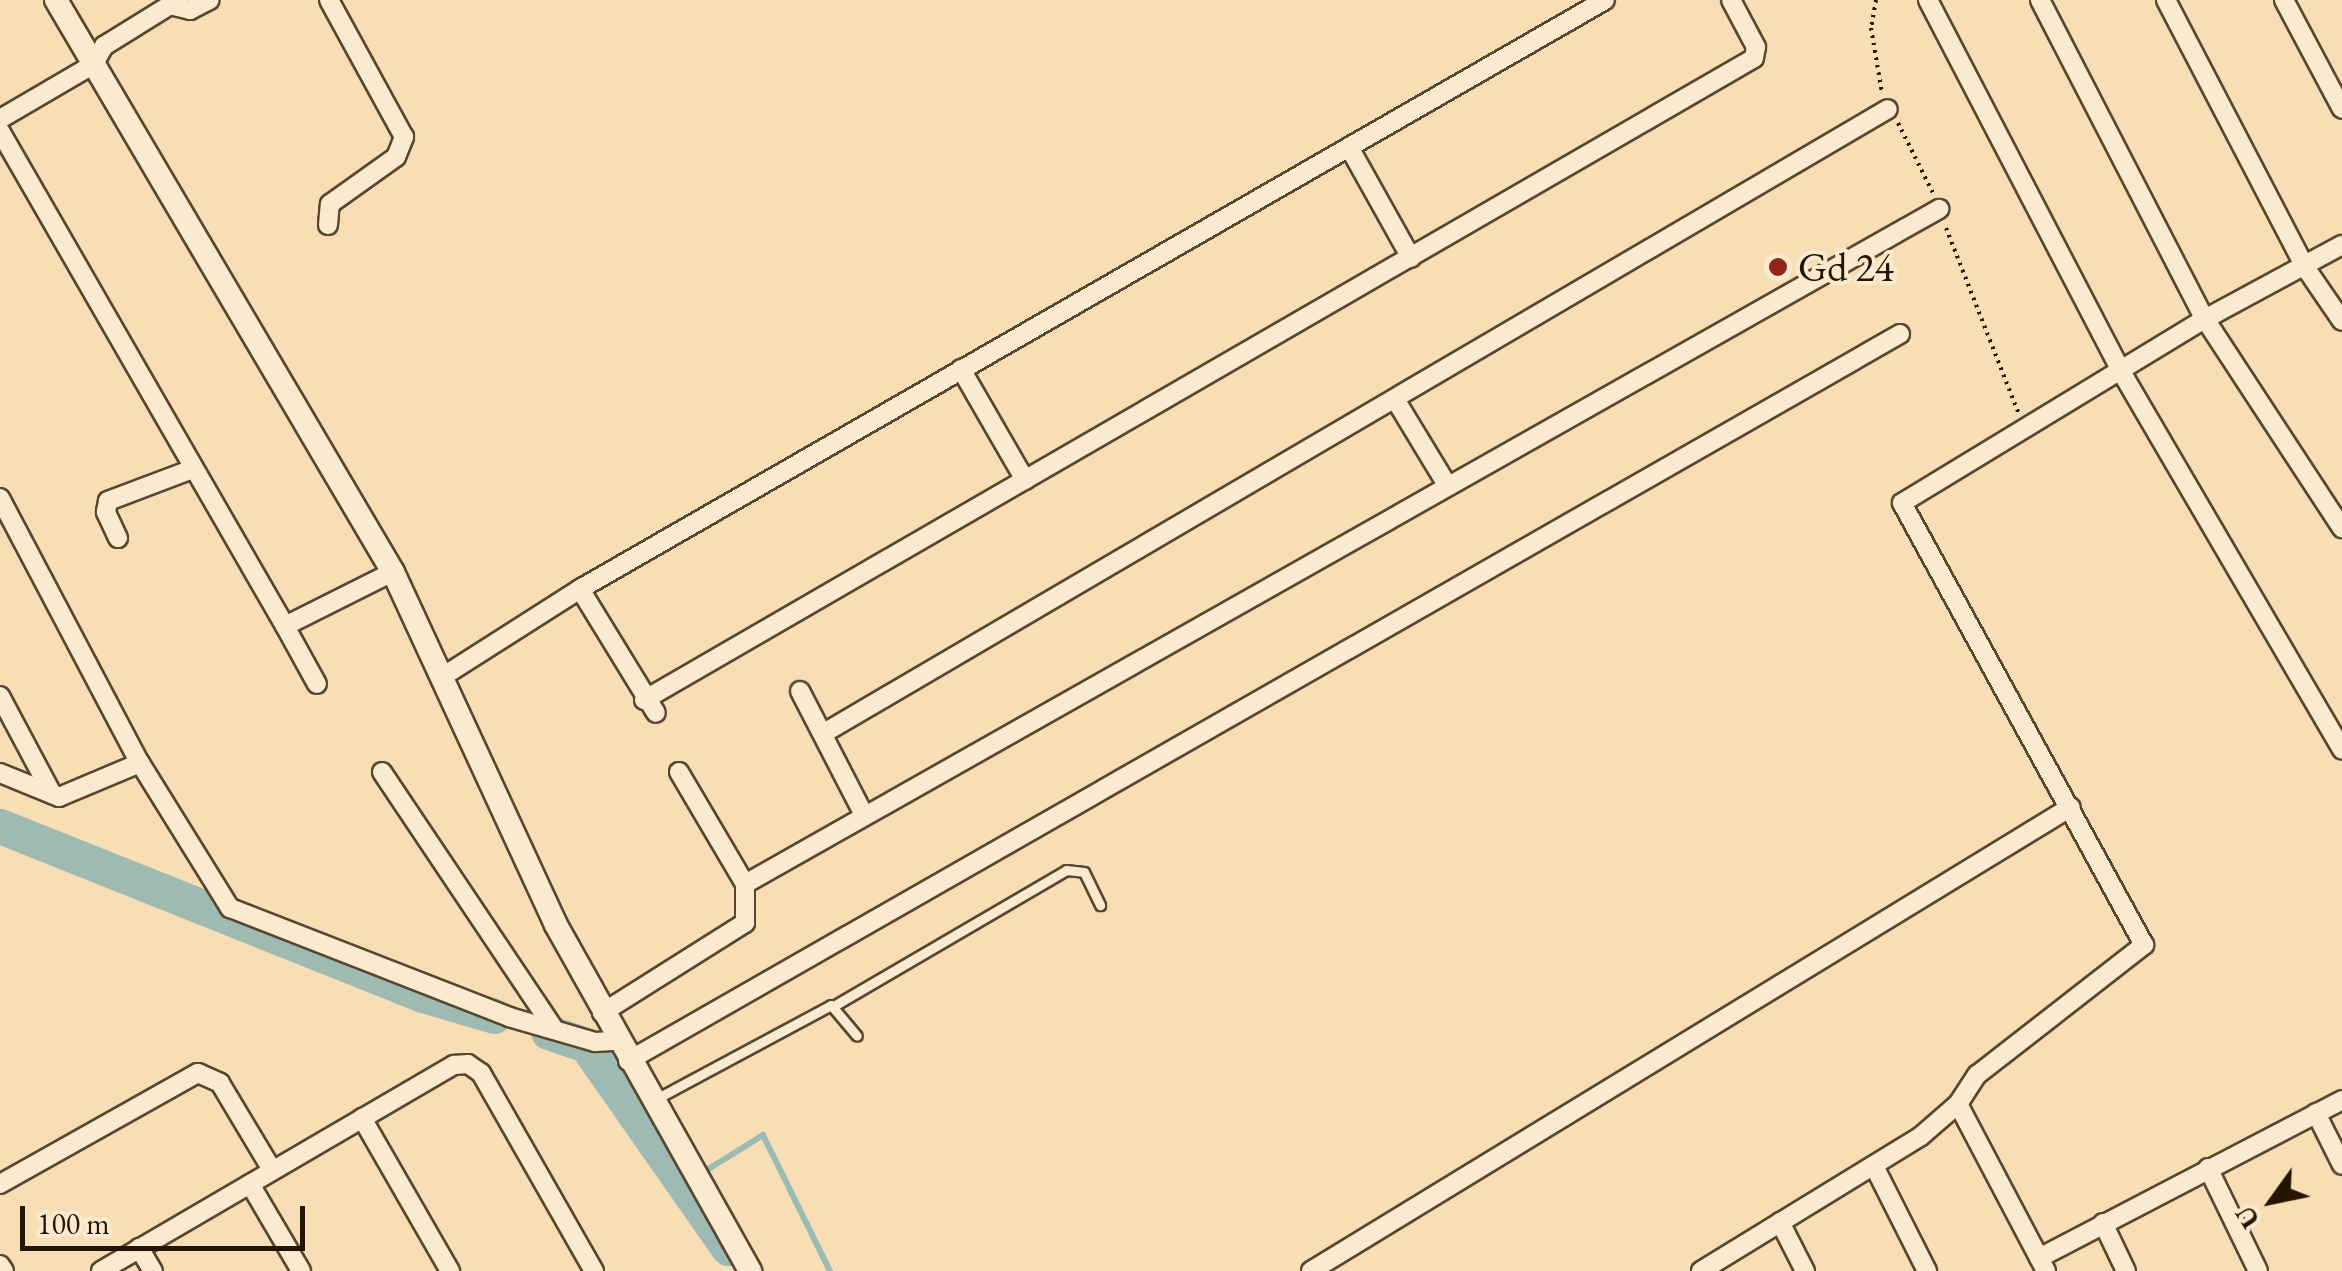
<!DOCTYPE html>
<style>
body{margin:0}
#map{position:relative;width:2342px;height:1271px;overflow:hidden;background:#f8deb5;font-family:"EB Garamond",serif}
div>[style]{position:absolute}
.stream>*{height:6px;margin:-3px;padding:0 3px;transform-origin:3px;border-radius:3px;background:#9ebbb3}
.river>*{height:35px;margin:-17.5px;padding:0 17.5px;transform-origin:17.5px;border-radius:17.5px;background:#9ebbb3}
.path>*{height:4px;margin-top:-2px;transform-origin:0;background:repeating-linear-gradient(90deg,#231502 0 2.5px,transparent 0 7.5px)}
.roads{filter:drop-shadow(2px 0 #58472f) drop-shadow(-2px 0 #58472f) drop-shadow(0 2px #58472f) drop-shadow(0 -2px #58472f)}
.service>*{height:9px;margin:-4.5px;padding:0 4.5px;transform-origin:4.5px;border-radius:4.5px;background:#faeacf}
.minor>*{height:18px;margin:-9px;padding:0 9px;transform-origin:9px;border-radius:9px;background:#faeacf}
.tertiary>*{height:22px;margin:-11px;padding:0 11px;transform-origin:11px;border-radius:11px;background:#faeacf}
.dots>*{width:28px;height:28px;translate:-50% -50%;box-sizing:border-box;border:5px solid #faeacf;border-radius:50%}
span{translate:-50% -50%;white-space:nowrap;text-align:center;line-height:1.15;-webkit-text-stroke:8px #faeacf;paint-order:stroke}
.poi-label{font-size:40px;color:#231502}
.left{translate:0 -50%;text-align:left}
.north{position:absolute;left:2222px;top:1151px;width:100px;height:100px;-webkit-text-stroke:8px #faeacf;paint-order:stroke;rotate:237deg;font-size:28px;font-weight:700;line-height:40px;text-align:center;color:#231502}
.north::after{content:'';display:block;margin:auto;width:35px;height:45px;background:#231502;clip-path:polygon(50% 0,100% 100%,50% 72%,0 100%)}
.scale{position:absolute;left:20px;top:1206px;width:285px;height:45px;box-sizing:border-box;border:5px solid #231502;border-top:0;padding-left:12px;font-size:30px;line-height:35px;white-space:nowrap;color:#231502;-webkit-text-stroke:8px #faeacf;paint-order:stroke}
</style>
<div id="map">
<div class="stream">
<div style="left:702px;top:1173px;width:72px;rotate:-31.9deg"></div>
<div style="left:763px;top:1135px;width:152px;rotate:63.8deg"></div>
</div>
<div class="river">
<div style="left:0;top:826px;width:456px;rotate:21.8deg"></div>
<div style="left:423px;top:995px;width:74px;rotate:16.5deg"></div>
<div style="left:548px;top:1032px;width:40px;rotate:18.9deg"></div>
<div style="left:586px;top:1045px;width:248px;rotate:55deg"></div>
</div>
<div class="path">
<div style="left:1876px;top:0;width:28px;rotate:100deg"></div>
<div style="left:1871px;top:28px;width:66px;rotate:80.4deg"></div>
<div style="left:1898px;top:123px;width:80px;rotate:63.4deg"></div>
<div style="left:1946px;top:228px;width:200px;rotate:68.6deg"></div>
</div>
<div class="roads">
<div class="service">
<div style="left:837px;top:1004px;width:265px;rotate:-30.3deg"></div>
<div style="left:1066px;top:870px;width:18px;rotate:6deg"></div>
<div style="left:1084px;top:872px;width:37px;rotate:64deg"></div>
<div style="left:654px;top:1100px;width:201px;rotate:-28.2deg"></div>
<div style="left:831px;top:1005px;width:40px;rotate:50deg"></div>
</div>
<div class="minor">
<div style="left:1928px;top:0;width:420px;rotate:62.5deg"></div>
<div style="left:2122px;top:373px;width:436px;rotate:59.7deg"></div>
<div style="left:2040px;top:0;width:359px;rotate:62.7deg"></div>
<div style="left:2205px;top:319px;width:250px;rotate:56.8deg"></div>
<div style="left:2166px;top:0;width:301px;rotate:62.5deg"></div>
<div style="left:2305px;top:267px;width:65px;rotate:55.6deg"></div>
<div style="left:2284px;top:0;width:123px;rotate:62deg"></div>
<div style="left:0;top:119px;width:109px;rotate:-30.3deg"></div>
<div style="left:94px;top:64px;width:21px;rotate:-61deg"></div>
<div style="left:104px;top:46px;width:78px;rotate:-31.8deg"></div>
<div style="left:170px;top:5px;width:21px;rotate:14deg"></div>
<div style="left:190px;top:10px;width:22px;rotate:-27deg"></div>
<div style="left:0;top:131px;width:571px;rotate:60.07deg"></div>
<div style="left:285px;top:626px;width:121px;rotate:-26.6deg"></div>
<div style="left:1349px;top:147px;width:127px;rotate:60.8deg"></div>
<div style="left:328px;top:225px;width:21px;rotate:-85deg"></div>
<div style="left:330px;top:204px;width:81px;rotate:-35.5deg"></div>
<div style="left:396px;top:157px;width:22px;rotate:-68deg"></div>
<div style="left:404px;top:137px;width:156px;rotate:-118.7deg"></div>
<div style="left:961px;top:369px;width:128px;rotate:60deg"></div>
<div style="left:1395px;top:399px;width:100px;rotate:58.8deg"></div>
<div style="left:0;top:498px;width:300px;rotate:62.2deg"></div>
<div style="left:140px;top:763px;width:171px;rotate:58.2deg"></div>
<div style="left:230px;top:908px;width:300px;rotate:21.3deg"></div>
<div style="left:509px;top:1017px;width:90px;rotate:16.2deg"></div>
<div style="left:595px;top:1042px;width:22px;rotate:-3deg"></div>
<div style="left:118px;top:538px;width:29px;rotate:-115deg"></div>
<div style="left:106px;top:512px;width:11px;rotate:-80deg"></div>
<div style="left:108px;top:501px;width:88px;rotate:-20.7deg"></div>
<div style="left:580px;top:589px;width:145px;rotate:58.5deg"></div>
<div style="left:285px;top:626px;width:66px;rotate:61.1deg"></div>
<div style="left:442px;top:677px;width:164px;rotate:-32.5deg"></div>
<div style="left:580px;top:589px;width:1182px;rotate:-29.88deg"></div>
<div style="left:800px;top:691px;width:137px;rotate:62.7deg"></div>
<div style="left:0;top:696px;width:111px;rotate:62deg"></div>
<div style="left:644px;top:700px;width:1282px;rotate:-30.04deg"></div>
<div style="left:1754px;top:58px;width:11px;rotate:-80deg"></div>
<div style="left:1756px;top:47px;width:53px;rotate:-118deg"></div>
<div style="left:824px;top:733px;width:1233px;rotate:-30.39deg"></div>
<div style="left:382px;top:772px;width:307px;rotate:56.2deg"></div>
<div style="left:0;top:773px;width:64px;rotate:22.1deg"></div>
<div style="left:59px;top:797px;width:88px;rotate:-22.8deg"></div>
<div style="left:745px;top:884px;width:1372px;rotate:-29.48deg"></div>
<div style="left:602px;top:1013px;width:169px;rotate:-32.2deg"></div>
<div style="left:745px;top:923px;width:39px;rotate:-90deg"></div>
<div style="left:745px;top:884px;width:130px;rotate:-120.5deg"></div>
<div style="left:628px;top:1061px;width:1465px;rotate:-29.75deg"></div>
<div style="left:1958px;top:1104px;width:189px;rotate:62.2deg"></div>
<div style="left:2316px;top:1113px;width:58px;rotate:63.4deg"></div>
<div style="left:362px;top:1118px;width:177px;rotate:60.1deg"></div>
<div style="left:1874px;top:1166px;width:118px;rotate:63.2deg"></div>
<div style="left:2208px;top:1168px;width:114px;rotate:64.1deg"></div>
<div style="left:0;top:1184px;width:227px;rotate:-29.3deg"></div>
<div style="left:198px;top:1073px;width:24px;rotate:24deg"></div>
<div style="left:220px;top:1083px;width:101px;rotate:59.1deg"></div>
<div style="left:250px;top:1184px;width:101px;rotate:59.6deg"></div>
<div style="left:1780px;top:1222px;width:55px;rotate:63deg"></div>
<div style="left:2103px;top:1223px;width:53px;rotate:64.4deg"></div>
<div style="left:139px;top:1248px;width:27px;rotate:59deg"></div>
<div style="left:2039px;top:1258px;width:342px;rotate:-27.5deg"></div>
<div style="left:0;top:1265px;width:7px;rotate:56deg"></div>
<div style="left:101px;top:1271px;width:409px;rotate:-30.3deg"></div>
<div style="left:454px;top:1065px;width:14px;rotate:-4deg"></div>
<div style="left:468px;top:1064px;width:16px;rotate:35deg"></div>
<div style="left:481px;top:1073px;width:228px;rotate:60.3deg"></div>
<div style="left:1311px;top:1271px;width:890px;rotate:-31.41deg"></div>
<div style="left:1701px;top:1271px;width:258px;rotate:-31.5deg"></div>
<div style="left:1921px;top:1136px;width:49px;rotate:-40.9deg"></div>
<div style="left:1958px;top:1104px;width:35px;rotate:-57deg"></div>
<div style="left:1977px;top:1075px;width:212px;rotate:-37.9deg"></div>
<div style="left:2144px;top:945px;width:504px;rotate:-118.7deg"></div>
<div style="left:1902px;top:503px;width:354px;rotate:-31.3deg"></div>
<div style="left:2205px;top:319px;width:156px;rotate:-28.4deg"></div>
</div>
<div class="tertiary">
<div style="left:56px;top:0;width:664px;rotate:59.5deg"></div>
<div style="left:393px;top:572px;width:389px;rotate:65.2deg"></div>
<div style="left:556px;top:925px;width:397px;rotate:60.7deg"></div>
</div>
</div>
<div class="dots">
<div style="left:1778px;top:267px;background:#8f2418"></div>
</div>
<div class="poi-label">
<span class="left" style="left:1798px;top:267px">Gd 24</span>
</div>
<div class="north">U</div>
<div class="scale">100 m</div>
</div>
